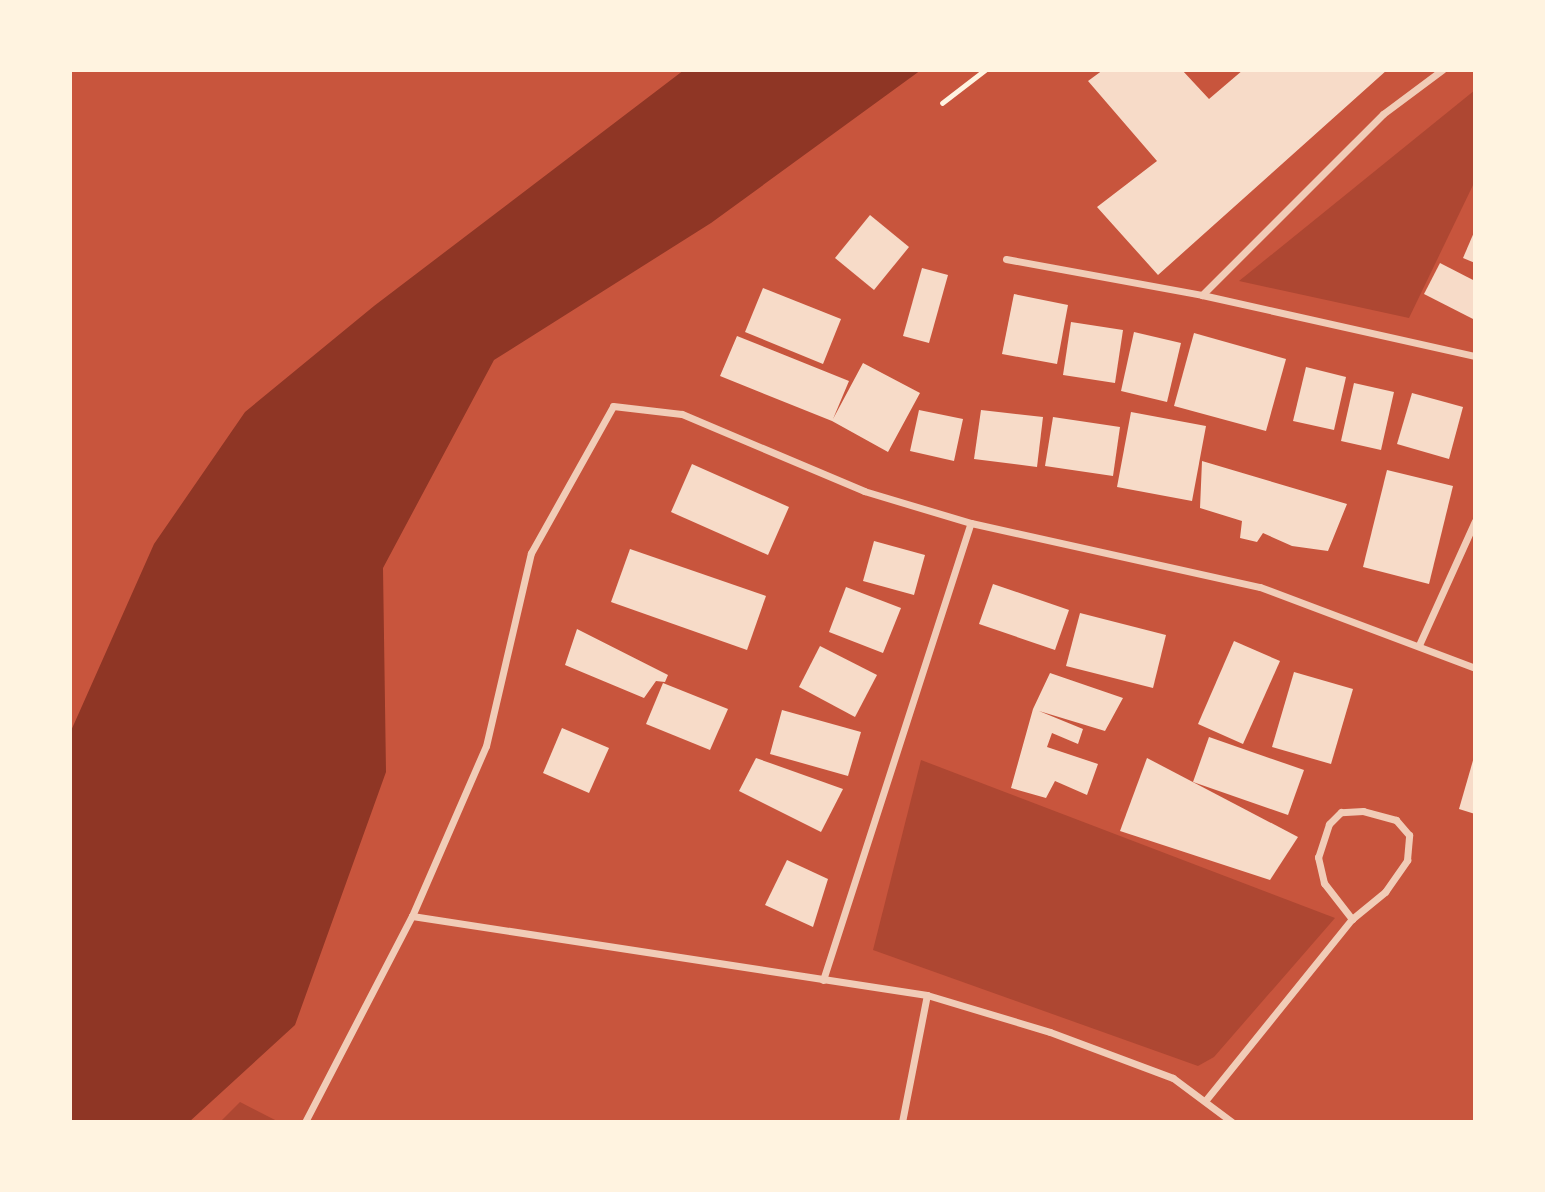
<!DOCTYPE html>
<style>
body{margin:0}
#map{position:relative;width:1545px;height:1192px;overflow:hidden;background:#c8553d;font-family:"Titillium Web",sans-serif}
div>[style]{position:absolute}
.green>*{inset:0;background:#ae4732}
.water>*{inset:0;background:#8f3625}
.building>*{inset:0;background:#f7dbc8}
.path>*{height:4.5px;margin:-2.25px;padding:0 2.25px;transform-origin:2.25px;border-radius:2.25px;background:#fff3e0}
.minor>*{height:7px;margin:-3.5px;padding:0 3.5px;transform-origin:3.5px;border-radius:3.5px;background:#f1ccb7}
span{translate:-50% -50%;white-space:nowrap;text-align:center;line-height:1.15;-webkit-text-stroke:7px #fff3e0;paint-order:stroke}
.frame{position:absolute;inset:0;border:72px solid #fff3e0;pointer-events:none}
</style>
<div id="map">
<div class="green">
<div style="clip-path:polygon(1475px 90px,1475px 181px,1409px 318px,1239px 281px)"></div>
<div style="clip-path:polygon(921px 760px,1335px 918px,1214px 1057px,1198px 1066px,873px 950px)"></div>
<div style="clip-path:polygon(240px 1102px,279px 1122px,220px 1122px)"></div>
</div>
<div class="water">
<div style="clip-path:polygon(684px 70px,921px 70px,711px 223px,494px 360px,383px 568px,386px 772px,295px 1025px,189px 1122px,70px 1122px,70px 733px,154px 544px,245px 412px,374px 306px)"></div>
</div>
<div class="building">
<div style="clip-path:polygon(1103px 70px,1182px 70px,1209px 99px,1243px 70px,1387px 70px,1158px 275px,1097px 207px,1157px 161px,1088px 81px)"></div>
<div style="clip-path:polygon(870px 215px,909px 247px,874px 290px,835px 258px)"></div>
<div style="clip-path:polygon(1475px 230px,1475px 263px,1463px 258px)"></div>
<div style="clip-path:polygon(1440px 263px,1475px 281px,1475px 320px,1424px 294px)"></div>
<div style="clip-path:polygon(922px 268px,948px 275px,929px 343px,903px 336px)"></div>
<div style="clip-path:polygon(763px 288px,841px 319px,823px 364px,745px 332px)"></div>
<div style="clip-path:polygon(1014px 294px,1068px 305px,1057px 364px,1002px 354px)"></div>
<div style="clip-path:polygon(1071px 322px,1123px 330px,1115px 383px,1063px 375px)"></div>
<div style="clip-path:polygon(1134px 332px,1181px 343px,1167px 402px,1121px 391px)"></div>
<div style="clip-path:polygon(1194px 333px,1286px 359px,1266px 431px,1174px 406px)"></div>
<div style="clip-path:polygon(737px 336px,849px 381px,833px 419px,863px 363px,920px 393px,888px 452px,832px 421px,720px 376px)"></div>
<div style="clip-path:polygon(1306px 367px,1346px 377px,1334px 430px,1293px 421px)"></div>
<div style="clip-path:polygon(1354px 383px,1394px 392px,1381px 450px,1341px 441px)"></div>
<div style="clip-path:polygon(1412px 393px,1463px 407px,1449px 459px,1397px 444px)"></div>
<div style="clip-path:polygon(919px 410px,963px 419px,954px 461px,910px 451px)"></div>
<div style="clip-path:polygon(981px 410px,1043px 417px,1037px 467px,974px 459px)"></div>
<div style="clip-path:polygon(1131px 412px,1206px 426px,1192px 501px,1117px 487px)"></div>
<div style="clip-path:polygon(1053px 417px,1120px 427px,1113px 476px,1045px 466px)"></div>
<div style="clip-path:polygon(1202px 461px,1347px 504px,1328px 551px,1292px 546px,1263px 533px,1257px 542px,1240px 538px,1242px 521px,1200px 508px)"></div>
<div style="clip-path:polygon(692px 464px,789px 507px,768px 555px,671px 512px)"></div>
<div style="clip-path:polygon(1387px 470px,1453px 486px,1429px 584px,1363px 567px)"></div>
<div style="clip-path:polygon(874px 541px,925px 555px,914px 595px,863px 581px)"></div>
<div style="clip-path:polygon(630px 549px,766px 596px,747px 650px,611px 602px)"></div>
<div style="clip-path:polygon(993px 584px,1069px 610px,1055px 650px,979px 624px)"></div>
<div style="clip-path:polygon(846px 587px,901px 608px,883px 653px,829px 632px)"></div>
<div style="clip-path:polygon(1080px 613px,1166px 635px,1153px 688px,1066px 666px)"></div>
<div style="clip-path:polygon(577px 629px,668px 675px,665px 682px,656px 681px,644px 698px,565px 665px)"></div>
<div style="clip-path:polygon(1234px 641px,1280px 661px,1243px 744px,1198px 724px)"></div>
<div style="clip-path:polygon(820px 646px,877px 675px,855px 717px,799px 687px)"></div>
<div style="clip-path:polygon(1294px 672px,1353px 689px,1331px 764px,1272px 747px)"></div>
<div style="clip-path:polygon(1050px 673px,1123px 698px,1105px 731px,1039px 711px,1083px 729px,1078px 744px,1052px 733px,1047px 747px,1098px 764px,1087px 795px,1055px 781px,1046px 798px,1011px 788px,1033px 709px)"></div>
<div style="clip-path:polygon(663px 683px,728px 709px,710px 750px,646px 724px)"></div>
<div style="clip-path:polygon(782px 710px,861px 732px,848px 776px,770px 754px)"></div>
<div style="clip-path:polygon(562px 728px,609px 748px,589px 793px,543px 773px)"></div>
<div style="clip-path:polygon(1209px 737px,1304px 770px,1288px 815px,1193px 782px)"></div>
<div style="clip-path:polygon(1474px 757px,1475px 757px,1475px 814px,1459px 809px)"></div>
<div style="clip-path:polygon(756px 758px,843px 789px,821px 832px,739px 791px)"></div>
<div style="clip-path:polygon(1147px 758px,1298px 837px,1270px 880px,1120px 831px)"></div>
<div style="clip-path:polygon(787px 860px,828px 879px,813px 927px,765px 905px)"></div>
</div>
<div class="path">
<div style="left:942px;top:103px;width:54px;rotate:-37.5deg"></div>
</div>
<div class="minor">
<div style="left:1006px;top:259px;width:199px;rotate:10.4deg"></div>
<div style="left:1202px;top:295px;width:280px;rotate:12.6deg"></div>
<div style="left:1202px;top:295px;width:256px;rotate:-45deg"></div>
<div style="left:1383px;top:114px;width:74px;rotate:-36.7deg"></div>
<div style="left:1419px;top:645px;width:136px;rotate:-65.7deg"></div>
<div style="left:412px;top:916px;width:521px;rotate:8.72deg"></div>
<div style="left:927px;top:995px;width:128px;rotate:16.7deg"></div>
<div style="left:1050px;top:1032px;width:131px;rotate:20.5deg"></div>
<div style="left:1173px;top:1078px;width:74px;rotate:36.7deg"></div>
<div style="left:823px;top:980px;width:480px;rotate:-72.1deg"></div>
<div style="left:1205px;top:1101px;width:234px;rotate:-51.1deg"></div>
<div style="left:1352px;top:919px;width:43px;rotate:-39.3deg"></div>
<div style="left:1385px;top:892px;width:39px;rotate:-55deg"></div>
<div style="left:1407px;top:860px;width:25px;rotate:-85deg"></div>
<div style="left:1409px;top:835px;width:20px;rotate:-131deg"></div>
<div style="left:1396px;top:820px;width:34px;rotate:-165deg"></div>
<div style="left:1363px;top:811px;width:22px;rotate:177deg"></div>
<div style="left:1341px;top:812px;width:17px;rotate:135deg"></div>
<div style="left:1329px;top:824px;width:35px;rotate:108deg"></div>
<div style="left:1318px;top:857px;width:27px;rotate:77deg"></div>
<div style="left:1324px;top:883px;width:46px;rotate:52.1deg"></div>
<div style="left:305px;top:1122px;width:232px;rotate:-62.6deg"></div>
<div style="left:412px;top:916px;width:185px;rotate:-66.5deg"></div>
<div style="left:486px;top:746px;width:198px;rotate:-76.9deg"></div>
<div style="left:531px;top:553px;width:168px;rotate:-60.8deg"></div>
<div style="left:613px;top:406px;width:69px;rotate:6.6deg"></div>
<div style="left:682px;top:414px;width:198px;rotate:22.9deg"></div>
<div style="left:864px;top:491px;width:112px;rotate:16.7deg"></div>
<div style="left:971px;top:523px;width:296px;rotate:12.5deg"></div>
<div style="left:1260px;top:587px;width:230px;rotate:20.6deg"></div>
<div style="left:902px;top:1122px;width:129px;rotate:-78.9deg"></div>
</div>
<div class="frame"></div>
</div>
